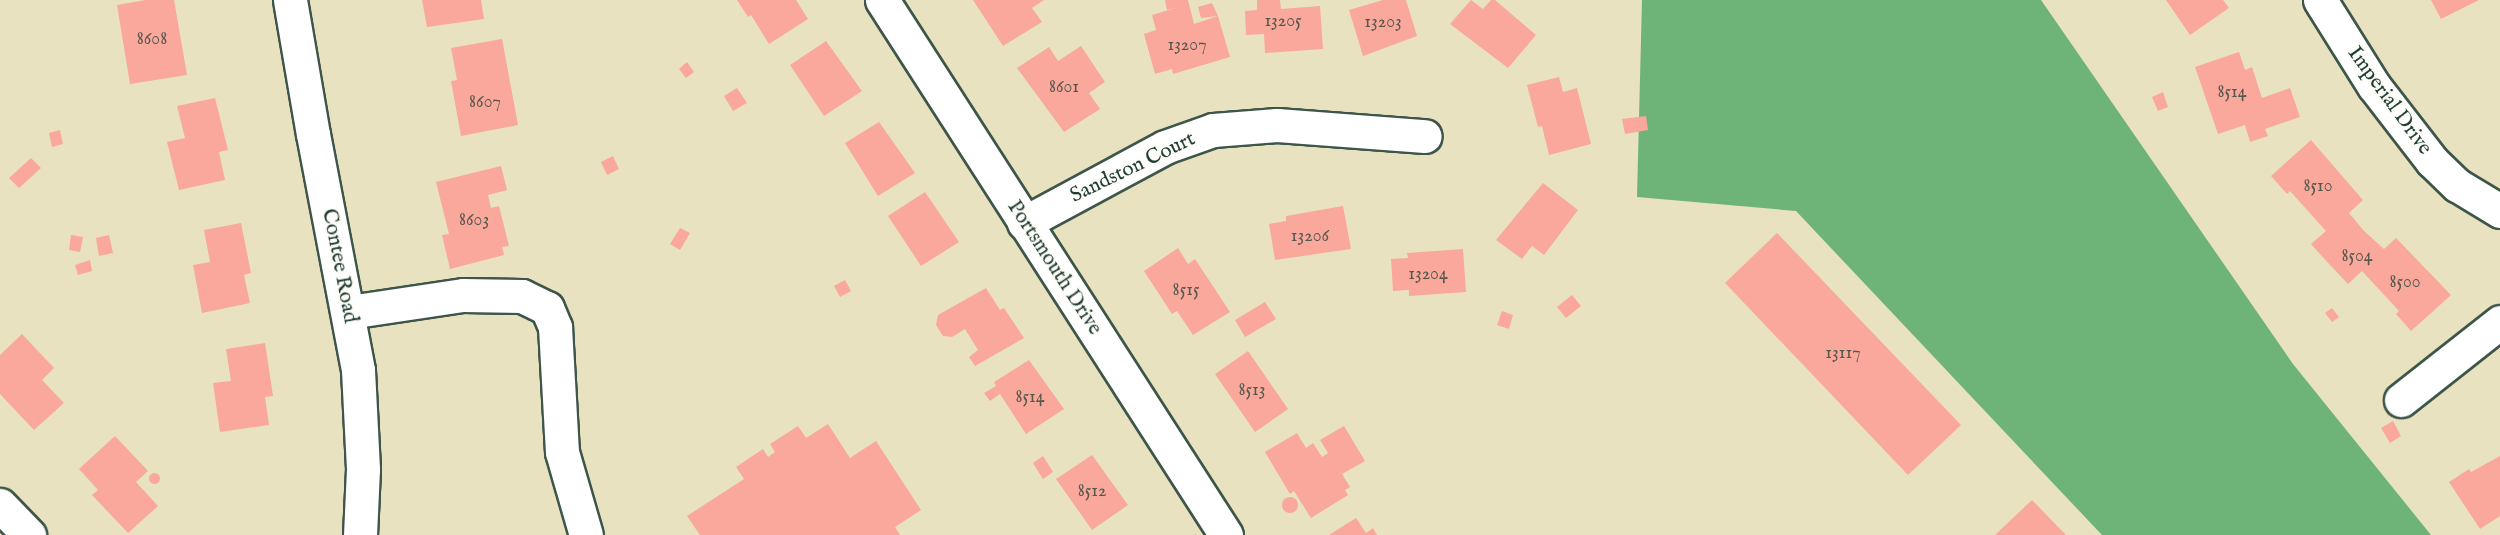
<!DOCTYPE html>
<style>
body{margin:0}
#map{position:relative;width:2500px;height:535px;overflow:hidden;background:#e9e2c0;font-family:"IM FELL English",serif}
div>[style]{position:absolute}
.forest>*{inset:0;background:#6eb479}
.building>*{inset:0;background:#faa79c}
.round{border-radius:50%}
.roads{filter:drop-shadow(2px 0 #3d5649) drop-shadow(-2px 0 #3d5649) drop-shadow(0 2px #3d5649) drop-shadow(0 -2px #3d5649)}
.minor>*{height:33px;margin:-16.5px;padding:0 16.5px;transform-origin:16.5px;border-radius:16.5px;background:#fff}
span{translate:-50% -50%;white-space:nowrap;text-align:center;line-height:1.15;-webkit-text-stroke:4.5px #fdfcf7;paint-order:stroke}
.number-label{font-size:18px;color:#56584e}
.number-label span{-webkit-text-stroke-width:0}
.street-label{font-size:21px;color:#1f3d34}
</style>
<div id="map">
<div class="forest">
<div style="clip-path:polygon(1642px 0,2041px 0,2293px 364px,2431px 535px,2102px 535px,1796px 211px,1637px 197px)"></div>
</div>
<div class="building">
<div style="clip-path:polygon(146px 0,174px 0,187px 75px,130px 84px,117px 5px)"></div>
<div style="clip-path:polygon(422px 0,481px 0,484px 19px,427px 27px)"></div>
<div style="clip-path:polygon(737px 0,796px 0,808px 19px,769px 44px,751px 15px,748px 17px)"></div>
<div style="clip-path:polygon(973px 0,1044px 0,1032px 8px,1042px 22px,1003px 46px)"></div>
<div style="clip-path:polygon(1165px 0,1188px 0,1194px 24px,1218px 16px,1230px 57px,1173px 74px,1172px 69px,1155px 74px,1144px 34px,1156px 30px,1152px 15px,1179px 7px,1167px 10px)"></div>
<div style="clip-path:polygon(1257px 0,1280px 0,1281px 9px,1320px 6px,1323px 49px,1265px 53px,1264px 34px,1246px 35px,1245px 11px,1257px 10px)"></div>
<div style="clip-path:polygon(1383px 0,1406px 0,1417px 36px,1363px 56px,1349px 10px)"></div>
<div style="clip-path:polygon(1471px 0,1483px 9px,1491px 0,1495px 0,1536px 35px,1508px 68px,1450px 24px)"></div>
<div style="clip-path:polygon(2166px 0,2223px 0,2229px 8px,2190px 35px)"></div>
<div style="clip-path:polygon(2431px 0,2479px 0,2441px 19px)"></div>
<div style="clip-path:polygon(1212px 3px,1218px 16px,1201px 18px,1198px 7px)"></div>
<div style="clip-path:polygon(502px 39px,518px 125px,461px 136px,451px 81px,457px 80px,451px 48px)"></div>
<div style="clip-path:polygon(826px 41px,862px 91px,824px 116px,790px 65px)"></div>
<div style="clip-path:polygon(1081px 46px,1105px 82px,1089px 93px,1100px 109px,1064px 132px,1017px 68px,1049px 47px,1058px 61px)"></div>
<div style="clip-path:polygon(2239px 52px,2245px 70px,2252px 67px,2262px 98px,2290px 88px,2300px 117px,2265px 129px,2268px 136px,2250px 142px,2245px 125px,2218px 134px,2195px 67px)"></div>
<div style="clip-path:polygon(687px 62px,694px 72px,686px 78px,679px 69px)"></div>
<div style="clip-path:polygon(1559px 77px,1563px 92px,1577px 88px,1591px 144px,1549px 155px,1542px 126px,1538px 127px,1527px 85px)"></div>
<div style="clip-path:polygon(737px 88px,747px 103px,733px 111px,724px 96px)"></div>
<div style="clip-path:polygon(2163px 92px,2168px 107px,2158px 111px,2152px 97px)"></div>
<div style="clip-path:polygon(215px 98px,228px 150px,219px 152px,225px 180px,179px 190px,167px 142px,185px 138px,177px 106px)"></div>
<div style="clip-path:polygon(1646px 116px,1648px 130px,1625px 134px,1622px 119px)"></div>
<div style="clip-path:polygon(879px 122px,915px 173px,878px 196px,845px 143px)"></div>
<div style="clip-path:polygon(60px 130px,63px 144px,52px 147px,49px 133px)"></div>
<div style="clip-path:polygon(2311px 140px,2363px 200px,2349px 213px,2364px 231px,2384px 249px,2396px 238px,2451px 295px,2411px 331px,2396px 314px,2399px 311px,2362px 271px,2348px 284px,2330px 265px,2311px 244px,2326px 231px,2290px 191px,2287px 194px,2271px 176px)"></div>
<div style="clip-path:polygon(613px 156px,619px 169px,607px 175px,601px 162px)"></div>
<div style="clip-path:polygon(31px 158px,41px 168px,19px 188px,9px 178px)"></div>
<div style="clip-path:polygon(501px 166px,507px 190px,488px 195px,491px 208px,499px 206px,509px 246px,502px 247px,504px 255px,450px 269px,442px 235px,449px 234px,436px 182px)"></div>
<div style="clip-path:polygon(1543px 183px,1578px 210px,1544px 255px,1532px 246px,1522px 259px,1496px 240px)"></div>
<div style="clip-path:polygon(925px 192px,959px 242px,921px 266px,888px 216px)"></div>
<div style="clip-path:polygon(1343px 206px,1351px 249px,1275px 260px,1269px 224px,1286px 221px,1286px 216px)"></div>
<div style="clip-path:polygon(241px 223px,251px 273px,244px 275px,250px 303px,202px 313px,193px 265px,210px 262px,204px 230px)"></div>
<div style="clip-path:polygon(680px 228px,690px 233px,680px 250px,670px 244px)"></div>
<div style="clip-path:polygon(1777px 233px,1961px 425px,1908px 475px,1725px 283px)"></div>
<div style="clip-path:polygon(71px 235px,83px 237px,80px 252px,69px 250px)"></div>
<div style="clip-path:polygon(109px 235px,113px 253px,99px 256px,96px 238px)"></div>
<div style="clip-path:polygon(1178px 248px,1188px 264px,1195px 259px,1230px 312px,1193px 335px,1177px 311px,1172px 314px,1144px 271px)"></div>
<div style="clip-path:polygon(1463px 249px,1466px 292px,1409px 296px,1409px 290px,1393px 291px,1391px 259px,1408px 258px,1407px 253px)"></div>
<div style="clip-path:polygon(90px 260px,92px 271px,78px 275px,75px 265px)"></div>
<div style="clip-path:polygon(845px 280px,851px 291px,840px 297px,834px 286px)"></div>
<div style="clip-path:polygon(986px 288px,1000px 310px,1004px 308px,1024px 338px,975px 366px,969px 357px,978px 350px,965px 329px,952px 337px,943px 336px,936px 325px,938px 315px)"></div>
<div style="clip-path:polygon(1572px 295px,1581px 306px,1566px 318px,1557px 307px)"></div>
<div style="clip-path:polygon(1265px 302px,1276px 319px,1245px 337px,1235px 320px)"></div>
<div style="clip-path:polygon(2332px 308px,2339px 317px,2332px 322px,2325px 313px)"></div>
<div style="clip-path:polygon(1502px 311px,1513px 315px,1509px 329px,1497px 325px)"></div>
<div style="clip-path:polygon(22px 334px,54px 368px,42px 380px,64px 403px,34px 430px,0 394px,0 355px)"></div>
<div style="clip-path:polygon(265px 343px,273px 396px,265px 397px,269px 425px,220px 432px,213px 383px,231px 381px,226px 349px)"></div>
<div style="clip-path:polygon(1248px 351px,1288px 409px,1255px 432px,1215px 374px)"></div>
<div style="clip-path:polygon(1029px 360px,1064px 409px,1026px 434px,1000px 394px,990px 401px,984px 393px,996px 386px,994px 382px)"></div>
<div style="clip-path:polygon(2393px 421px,2401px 436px,2390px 443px,2381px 428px)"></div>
<div style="clip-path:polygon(828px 424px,850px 458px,876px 441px,921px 510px,895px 527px,900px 535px,700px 535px,687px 516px,744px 479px,736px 467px,763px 449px,768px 457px,775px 452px,770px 444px,798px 426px,806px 438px)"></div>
<div style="clip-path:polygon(1344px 426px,1365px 461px,1342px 474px,1350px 487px,1345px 490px,1348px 495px,1311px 518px,1294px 491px,1290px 494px,1265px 452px,1297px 433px,1306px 448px,1313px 443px,1322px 457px,1328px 453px,1320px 440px)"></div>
<div style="clip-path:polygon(115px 436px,148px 471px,136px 482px,158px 506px,128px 533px,92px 495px,98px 490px,79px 469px)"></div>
<div style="clip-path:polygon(1092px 455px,1128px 505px,1092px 530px,1056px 479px)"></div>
<div style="clip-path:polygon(1043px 456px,1053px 472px,1043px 479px,1033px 463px)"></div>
<div style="clip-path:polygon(2500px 456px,2500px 516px,2480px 529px,2449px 482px,2469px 469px,2471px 472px)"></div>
<div class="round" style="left:148.5px;top:472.5px;width:11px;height:11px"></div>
<div class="round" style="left:1282px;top:497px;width:16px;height:16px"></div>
<div style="clip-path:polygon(2032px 500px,2066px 535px,1995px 535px)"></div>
<div style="clip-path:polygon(1356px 518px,1366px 533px,1373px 528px,1377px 535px,1329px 535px)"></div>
</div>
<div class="roads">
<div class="minor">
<div style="left:290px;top:0;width:136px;rotate:80.3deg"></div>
<div style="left:313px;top:134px;width:240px;rotate:79.2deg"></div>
<div style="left:358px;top:370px;width:99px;rotate:87.1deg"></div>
<div style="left:363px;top:469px;width:66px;rotate:92.6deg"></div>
<div style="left:882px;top:0;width:636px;rotate:57.26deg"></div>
<div style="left:2320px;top:0;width:102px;rotate:57.9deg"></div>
<div style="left:2374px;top:86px;width:95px;rotate:52.3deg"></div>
<div style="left:2432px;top:161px;width:35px;rotate:44deg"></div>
<div style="left:2457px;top:185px;width:50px;rotate:31.2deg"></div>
<div style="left:1024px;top:223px;width:160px;rotate:-28.3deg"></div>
<div style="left:1165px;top:147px;width:51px;rotate:-19.5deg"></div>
<div style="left:1213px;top:130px;width:64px;rotate:-4.5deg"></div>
<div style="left:1277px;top:125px;width:148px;rotate:4.3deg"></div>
<div style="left:349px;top:312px;width:115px;rotate:-8.5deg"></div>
<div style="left:463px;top:295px;width:59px;rotate:1deg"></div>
<div style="left:522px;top:296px;width:28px;rotate:26deg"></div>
<div style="left:547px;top:308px;width:21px;rotate:67deg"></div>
<div style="left:555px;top:327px;width:125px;rotate:86.8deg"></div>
<div style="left:562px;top:452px;width:86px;rotate:73.9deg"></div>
<div style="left:2401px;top:400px;width:126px;rotate:-38.2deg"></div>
<div style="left:0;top:505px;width:42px;rotate:46deg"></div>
</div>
</div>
<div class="number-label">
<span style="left:1283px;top:22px">13205</span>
<span style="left:1383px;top:23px">13203</span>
<span style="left:152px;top:40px">8608</span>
<span style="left:1187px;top:46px">13207</span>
<span style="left:1064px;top:88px">8601</span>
<span style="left:2232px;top:93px">8514</span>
<span style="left:485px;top:103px">8607</span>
<span style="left:2318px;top:187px">8510</span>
<span style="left:474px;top:221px">8603</span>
<span style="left:1310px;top:237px">13206</span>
<span style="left:2357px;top:257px">8504</span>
<span style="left:1428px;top:275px">13204</span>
<span style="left:2405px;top:283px">8500</span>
<span style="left:1186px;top:291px">8515</span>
<span style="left:1843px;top:354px">13117</span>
<span style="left:1252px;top:391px">8513</span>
<span style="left:1030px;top:398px">8514</span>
<span style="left:1092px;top:492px">8512</span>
</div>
<div class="street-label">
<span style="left:2389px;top:101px;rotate:54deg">Imperial Drive</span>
<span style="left:1133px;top:168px;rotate:-26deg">Sandston Court</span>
<span style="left:339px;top:266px;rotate:79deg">Contee Road</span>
<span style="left:1054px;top:268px;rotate:57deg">Portsmouth Drive</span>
</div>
</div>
